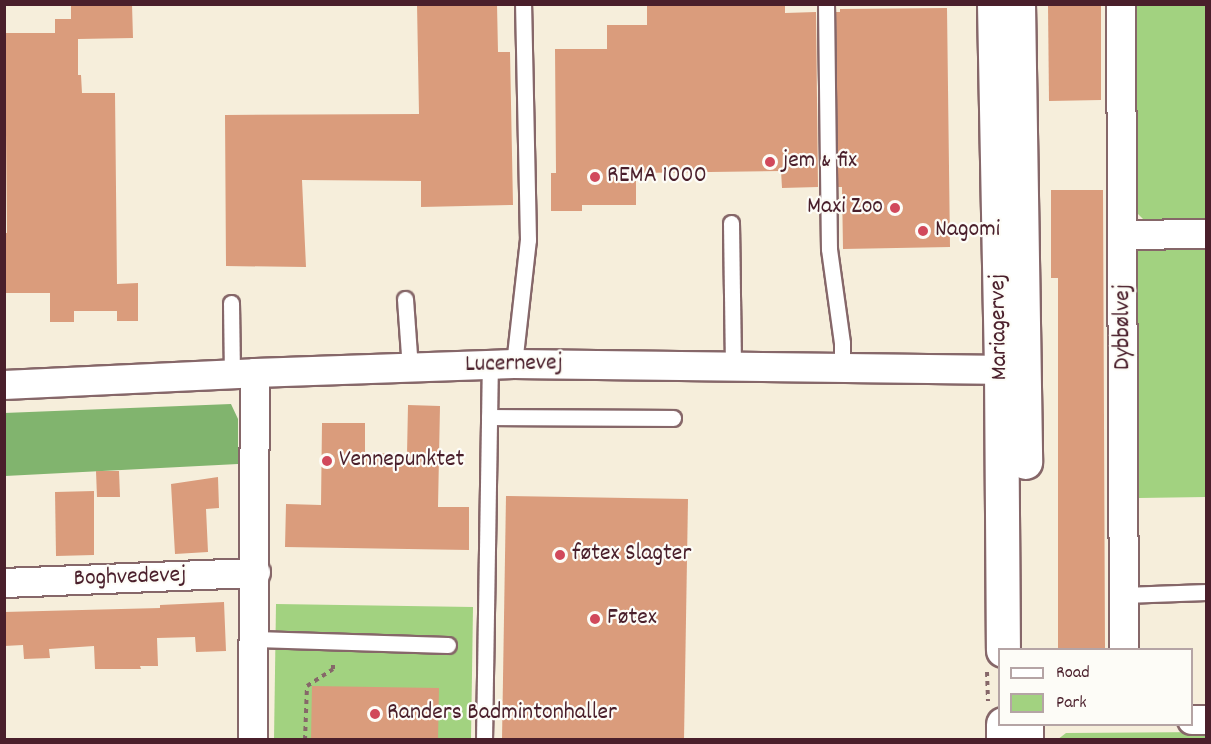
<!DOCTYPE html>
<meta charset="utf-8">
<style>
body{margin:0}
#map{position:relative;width:1211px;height:744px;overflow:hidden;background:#f6eedb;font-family:Dekko,sans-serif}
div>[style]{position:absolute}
.green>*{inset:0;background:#a2d280}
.forest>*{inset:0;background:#81b46e}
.building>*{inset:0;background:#da9c7c}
.path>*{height:4px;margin-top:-2px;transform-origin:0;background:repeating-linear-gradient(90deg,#866769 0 4.5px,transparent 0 9px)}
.roads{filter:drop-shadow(2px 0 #866769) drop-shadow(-2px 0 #866769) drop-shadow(0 2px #866769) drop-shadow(0 -2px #866769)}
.service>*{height:15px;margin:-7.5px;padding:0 7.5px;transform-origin:7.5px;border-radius:7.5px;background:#fff}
.minor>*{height:28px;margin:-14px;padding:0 14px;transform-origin:14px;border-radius:14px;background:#fff}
.tertiary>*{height:33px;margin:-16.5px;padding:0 16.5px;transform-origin:16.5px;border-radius:16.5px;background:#fff}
.dots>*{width:16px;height:16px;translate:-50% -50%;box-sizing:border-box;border:3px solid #fdfcf7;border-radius:50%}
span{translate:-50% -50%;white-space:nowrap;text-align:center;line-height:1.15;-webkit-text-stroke:4.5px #fdfcf7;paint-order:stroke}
.poi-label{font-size:24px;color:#4a1f2b}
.left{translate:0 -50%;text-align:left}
.right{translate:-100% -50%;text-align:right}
.street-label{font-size:24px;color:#4a1f2b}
.frame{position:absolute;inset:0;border:6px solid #4a1f2b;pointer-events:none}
.legend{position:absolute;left:998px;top:648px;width:195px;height:78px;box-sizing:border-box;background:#fdfcf7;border:2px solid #b5a4a5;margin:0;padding:8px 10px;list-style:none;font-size:18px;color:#4a1f2b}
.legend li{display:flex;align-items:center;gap:12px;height:30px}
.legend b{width:30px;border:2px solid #b5a4a5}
</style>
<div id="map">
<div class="green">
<div style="clip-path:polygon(1131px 5px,1206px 5px,1206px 222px,1156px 222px,1143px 219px,1134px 210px)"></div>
<div style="clip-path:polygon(1206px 244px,1206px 497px,1139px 498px,1134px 255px,1139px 249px)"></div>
<div style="clip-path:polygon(276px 604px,473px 607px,471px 739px,274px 740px)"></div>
<div style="clip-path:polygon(1206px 732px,1206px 739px,1057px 740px,1066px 733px)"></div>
</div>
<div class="forest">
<div style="clip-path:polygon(231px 404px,238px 419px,238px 464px,5px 476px,4px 413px)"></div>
</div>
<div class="building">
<div style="clip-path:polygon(71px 4px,132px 4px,133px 38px,78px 39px,78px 75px,81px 75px,82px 93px,115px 93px,117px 284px,138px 283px,138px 321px,117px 321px,117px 311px,74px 311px,74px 322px,50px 322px,50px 293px,4px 293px,4px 233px,7px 233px,5px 33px,55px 33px,55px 19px,71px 19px)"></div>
<div style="clip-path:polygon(417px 4px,497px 4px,498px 52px,510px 52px,513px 205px,421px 207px,421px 181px,302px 180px,306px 267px,226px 266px,225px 115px,419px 114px)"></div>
<div style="clip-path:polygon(647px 4px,785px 4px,785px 13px,816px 12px,818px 187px,782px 188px,781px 171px,636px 173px,636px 205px,582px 205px,582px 211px,551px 211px,551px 173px,556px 173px,555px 49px,607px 49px,607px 25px,647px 25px)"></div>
<div style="clip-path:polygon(1048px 4px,1101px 4px,1101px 100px,1049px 101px)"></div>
<div style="clip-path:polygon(947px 8px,950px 247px,843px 249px,842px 187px,838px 187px,836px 12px,840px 12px,840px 9px)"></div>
<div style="clip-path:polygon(1051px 190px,1103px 190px,1105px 648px,1058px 648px,1058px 278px,1051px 278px)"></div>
<div style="clip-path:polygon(408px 405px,440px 406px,438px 507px,469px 507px,469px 550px,285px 547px,286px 504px,321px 505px,322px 423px,365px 423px,365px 453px,407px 454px)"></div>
<div style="clip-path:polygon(96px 471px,119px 471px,120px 497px,97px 497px)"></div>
<div style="clip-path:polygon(218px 477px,219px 508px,206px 509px,208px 552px,175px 554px,171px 484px)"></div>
<div style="clip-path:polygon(94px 491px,94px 555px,56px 556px,55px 492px)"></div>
<div style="clip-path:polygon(506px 496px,688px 499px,684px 740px,502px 740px)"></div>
<div style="clip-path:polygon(224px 602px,226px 651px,196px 652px,195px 637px,157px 638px,158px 666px,140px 666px,141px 669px,95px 669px,94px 646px,49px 649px,50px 658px,24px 659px,23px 645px,4px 646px,4px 612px,160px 608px,160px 605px)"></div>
<div style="clip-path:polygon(312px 686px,439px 688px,438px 740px,311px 740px)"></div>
</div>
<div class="path">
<div style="left:987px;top:672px;width:29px;rotate:88deg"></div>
<div style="left:305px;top:740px;width:54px;rotate:-87.9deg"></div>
<div style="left:307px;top:686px;width:31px;rotate:-33deg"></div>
<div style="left:333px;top:669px;width:8px;rotate:-90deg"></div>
</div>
<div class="roads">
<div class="service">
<div style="left:826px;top:4px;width:245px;rotate:89.3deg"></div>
<div style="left:829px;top:249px;width:95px;rotate:82.1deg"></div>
<div style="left:842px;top:343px;width:25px;rotate:90deg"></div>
<div style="left:731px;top:223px;width:144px;rotate:89.2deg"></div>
<div style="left:405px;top:299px;width:69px;rotate:85.9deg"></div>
<div style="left:231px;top:303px;width:71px;rotate:89.2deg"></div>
<div style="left:514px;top:364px;width:125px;rotate:-83.6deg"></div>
<div style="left:528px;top:240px;width:236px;rotate:-91.2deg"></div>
<div style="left:489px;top:417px;width:184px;rotate:0.3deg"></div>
<div style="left:1124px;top:595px;width:82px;rotate:-2.1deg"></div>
<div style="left:255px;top:639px;width:193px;rotate:1.8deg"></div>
<div style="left:484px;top:740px;width:375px;rotate:-89.1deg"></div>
</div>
<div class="minor">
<div style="left:1121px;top:4px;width:646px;rotate:89.73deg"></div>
<div style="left:1124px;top:235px;width:82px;rotate:-0.7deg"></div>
<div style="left:4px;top:385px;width:251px;rotate:-2.7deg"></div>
<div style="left:255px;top:373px;width:259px;rotate:-2deg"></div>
<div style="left:514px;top:364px;width:508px;rotate:0.68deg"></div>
<div style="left:4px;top:583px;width:252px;rotate:-2.3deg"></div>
<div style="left:1192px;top:720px;width:14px"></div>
<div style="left:253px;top:740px;width:367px;rotate:-89.7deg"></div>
</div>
<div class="tertiary">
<div style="left:994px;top:4px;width:366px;rotate:88.9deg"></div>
<div style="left:1001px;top:370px;width:280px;rotate:89.6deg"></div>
<div style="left:1018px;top:4px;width:458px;rotate:89.1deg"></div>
<div style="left:1026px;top:724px;width:16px;rotate:90deg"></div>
<div style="left:1003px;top:740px;width:16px;rotate:-90deg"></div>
</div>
</div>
<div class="dots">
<div style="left:770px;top:162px;background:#d1495b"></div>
<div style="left:595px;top:177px;background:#d1495b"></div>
<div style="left:895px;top:208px;background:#d1495b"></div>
<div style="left:923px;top:231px;background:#d1495b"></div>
<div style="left:327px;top:461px;background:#d1495b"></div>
<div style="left:560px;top:555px;background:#d1495b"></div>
<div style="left:595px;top:619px;background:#d1495b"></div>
<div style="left:375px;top:714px;background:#d1495b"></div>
</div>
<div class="poi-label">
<span class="left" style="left:782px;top:162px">jem &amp; fix</span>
<span class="left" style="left:607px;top:177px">REMA 1000</span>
<span class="right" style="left:883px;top:208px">Maxi Zoo</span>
<span class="left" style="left:935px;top:231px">Nagomi</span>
<span class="left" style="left:339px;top:461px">Vennepunktet</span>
<span class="left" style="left:572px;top:555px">føtex Slagter</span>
<span class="left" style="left:607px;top:619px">Føtex</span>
<span class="left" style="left:387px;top:714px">Randers Badmintonhaller</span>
</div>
<div class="street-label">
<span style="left:1000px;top:327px;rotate:-91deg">Mariagervej</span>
<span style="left:1124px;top:327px;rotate:-90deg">Dybbølvej</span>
<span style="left:514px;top:365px;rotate:-1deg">Lucernevej</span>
<span style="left:130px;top:578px;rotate:-2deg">Boghvedevej</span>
</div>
<div class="frame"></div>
<ul class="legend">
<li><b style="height:8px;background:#fff"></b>Road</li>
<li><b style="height:16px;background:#a2d280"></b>Park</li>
</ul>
</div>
